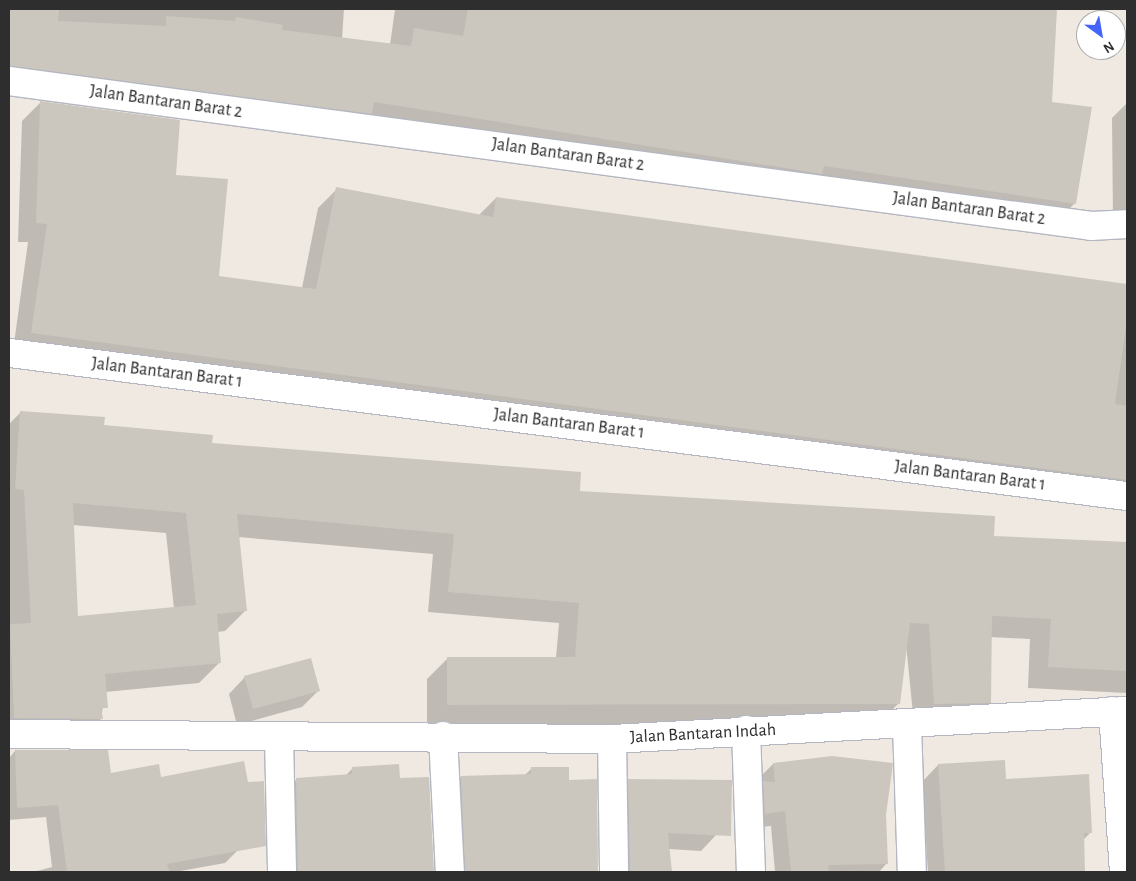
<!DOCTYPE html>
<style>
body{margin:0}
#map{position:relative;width:1136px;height:881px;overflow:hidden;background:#efe9e1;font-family:"Alegreya Sans",sans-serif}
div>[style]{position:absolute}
.shadow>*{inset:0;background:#0003}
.building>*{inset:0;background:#cbc7bf}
.roads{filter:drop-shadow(1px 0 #b4b7c1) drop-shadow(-1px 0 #b4b7c1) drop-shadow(0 1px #b4b7c1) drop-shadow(0 -1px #b4b7c1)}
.minor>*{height:28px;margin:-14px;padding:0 14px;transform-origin:14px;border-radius:14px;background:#fff}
span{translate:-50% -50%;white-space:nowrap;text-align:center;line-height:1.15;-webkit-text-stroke:5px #fff;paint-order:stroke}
.street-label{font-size:18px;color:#2e2e2e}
.frame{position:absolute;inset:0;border:10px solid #2e2e2e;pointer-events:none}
.north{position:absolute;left:1076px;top:10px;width:50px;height:50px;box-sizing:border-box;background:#fff;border:1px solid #ababab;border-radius:50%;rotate:148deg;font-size:14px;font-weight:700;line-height:20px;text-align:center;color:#2e2e2e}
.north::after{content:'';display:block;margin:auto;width:18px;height:22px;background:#4264fb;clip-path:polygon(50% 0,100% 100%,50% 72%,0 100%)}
</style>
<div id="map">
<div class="shadow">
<div style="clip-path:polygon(9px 9px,344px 9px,342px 39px,390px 45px,395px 9px,1056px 9px,1051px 103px,1075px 203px,1056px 222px,9px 90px)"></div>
<div style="clip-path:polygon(41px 102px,175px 176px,218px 277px,302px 288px,318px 208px,337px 189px,479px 215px,496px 198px,1127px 285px,1127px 503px,13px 351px,28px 242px,18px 242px,22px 121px)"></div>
<div style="clip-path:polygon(1127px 103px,1127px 220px,1113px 220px,1112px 118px)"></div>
<div style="clip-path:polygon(evenodd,21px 412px,210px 444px,578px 492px,992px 537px,1127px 543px,1127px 693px,1028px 688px,1030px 639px,990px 637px,990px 702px,969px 723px,914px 724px,906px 644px,899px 703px,878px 724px,427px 725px,427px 679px,448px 658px,556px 658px,559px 623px,428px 612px,433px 554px,238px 537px,246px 610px,225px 631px,217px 632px,220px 662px,199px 683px,105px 692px,101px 719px,81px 739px,9px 739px,9px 424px,21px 412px,73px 525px,166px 533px,174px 609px,77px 618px,73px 525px)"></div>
<div style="clip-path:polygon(245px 677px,318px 691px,302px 707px,237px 725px,229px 694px)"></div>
<div style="clip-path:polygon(15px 751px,110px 775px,160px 778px,238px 850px,225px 863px,175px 872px,33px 872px,52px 867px,46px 817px,9px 820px,9px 758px)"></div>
<div style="clip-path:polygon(773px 764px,885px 815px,887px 863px,879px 872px,775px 872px,771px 826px,750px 828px,758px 779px)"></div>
<div style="clip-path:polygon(938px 765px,1005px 780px,1091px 832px,1083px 840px,1084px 872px,928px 872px,922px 782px)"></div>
<div style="clip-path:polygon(532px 768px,568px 768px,567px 872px,449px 872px,445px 794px,461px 777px,524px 776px)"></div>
<div style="clip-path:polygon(352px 769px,399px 779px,428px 778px,433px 872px,281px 872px,280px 796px,296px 780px,345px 776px)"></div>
<div style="clip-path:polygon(629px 780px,716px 835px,701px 851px,669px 849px,671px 872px,614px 872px,613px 796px)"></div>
</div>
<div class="building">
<div style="clip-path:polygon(9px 9px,59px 9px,58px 21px,166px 26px,166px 16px,235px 21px,236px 17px,283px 25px,282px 30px,411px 46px,414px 28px,463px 36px,468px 9px,1057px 9px,1052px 102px,1092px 107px,1076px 204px,824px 166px,822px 174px,374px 102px,372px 114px,9px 66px)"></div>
<div style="clip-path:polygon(40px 101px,180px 120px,176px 175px,228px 179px,219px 276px,316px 289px,336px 187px,493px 217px,496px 197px,1127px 284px,1127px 320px,1115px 404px,1127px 406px,1127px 480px,31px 333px,47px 224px,36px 223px)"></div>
<div style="clip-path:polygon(evenodd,20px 411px,105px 417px,104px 425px,213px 435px,212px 443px,581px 472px,580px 491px,995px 516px,994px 536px,1127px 542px,1127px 671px,1048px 667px,1051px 619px,992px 616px,991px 703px,934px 704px,929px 624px,910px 623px,900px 704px,447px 705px,447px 657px,575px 657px,579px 603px,448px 592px,454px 534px,237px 514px,247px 611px,217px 614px,221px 663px,105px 674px,108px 708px,101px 708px,103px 719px,14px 718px,10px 624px,31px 623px,24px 490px,15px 489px,20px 411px,73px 503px,186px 513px,196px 605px,78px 616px,73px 503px)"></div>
<div style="clip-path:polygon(311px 658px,320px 691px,253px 709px,244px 676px)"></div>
<div style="clip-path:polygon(15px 750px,108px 750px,111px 773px,159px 764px,161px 777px,244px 761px,248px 782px,264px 781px,266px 846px,167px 864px,170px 872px,67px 872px,58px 805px,17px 808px)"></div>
<div style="clip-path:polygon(832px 756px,893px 763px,886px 815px,888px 864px,828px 865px,829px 872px,791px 872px,785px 811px,765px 814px,763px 781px,775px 782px,773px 763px)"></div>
<div style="clip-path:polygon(1005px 760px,1006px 779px,1089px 774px,1092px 833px,1084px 833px,1085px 872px,945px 872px,938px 764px)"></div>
<div style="clip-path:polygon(399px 764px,400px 778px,429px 777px,434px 872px,298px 872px,296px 778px,352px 774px,352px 767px)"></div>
<div style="clip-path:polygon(531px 767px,569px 767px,569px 780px,597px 779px,598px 872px,465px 872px,461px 776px,531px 774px)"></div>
<div style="clip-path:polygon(628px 779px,732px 780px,731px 836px,668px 833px,672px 872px,630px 872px)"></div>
</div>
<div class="roads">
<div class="minor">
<div style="left:9px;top:81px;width:1092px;rotate:7.63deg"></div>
<div style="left:1091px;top:226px;width:36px;rotate:-3deg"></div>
<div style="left:10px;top:353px;width:1126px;rotate:7.3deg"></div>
<div style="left:1113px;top:711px;width:161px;rotate:86.1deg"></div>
<div style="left:907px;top:725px;width:147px;rotate:88.1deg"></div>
<div style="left:746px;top:730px;width:142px;rotate:88deg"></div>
<div style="left:9px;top:734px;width:603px;rotate:0.48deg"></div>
<div style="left:612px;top:739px;width:516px;rotate:-3.11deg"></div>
<div style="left:443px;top:736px;width:136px;rotate:87.1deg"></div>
<div style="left:279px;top:738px;width:134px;rotate:88.7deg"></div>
<div style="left:612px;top:739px;width:133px;rotate:89.1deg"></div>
</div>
</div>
<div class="street-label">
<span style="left:166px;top:102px;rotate:8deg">Jalan Bantaran Barat 2</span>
<span style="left:568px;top:155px;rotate:8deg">Jalan Bantaran Barat 2</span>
<span style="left:969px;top:209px;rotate:8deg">Jalan Bantaran Barat 2</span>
<span style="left:167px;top:373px;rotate:7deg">Jalan Bantaran Barat 1</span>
<span style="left:569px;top:424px;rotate:7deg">Jalan Bantaran Barat 1</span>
<span style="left:970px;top:476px;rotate:7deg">Jalan Bantaran Barat 1</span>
<span style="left:703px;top:734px;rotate:-3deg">Jalan Bantaran Indah</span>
</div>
<div class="frame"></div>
<div class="north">N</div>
</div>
